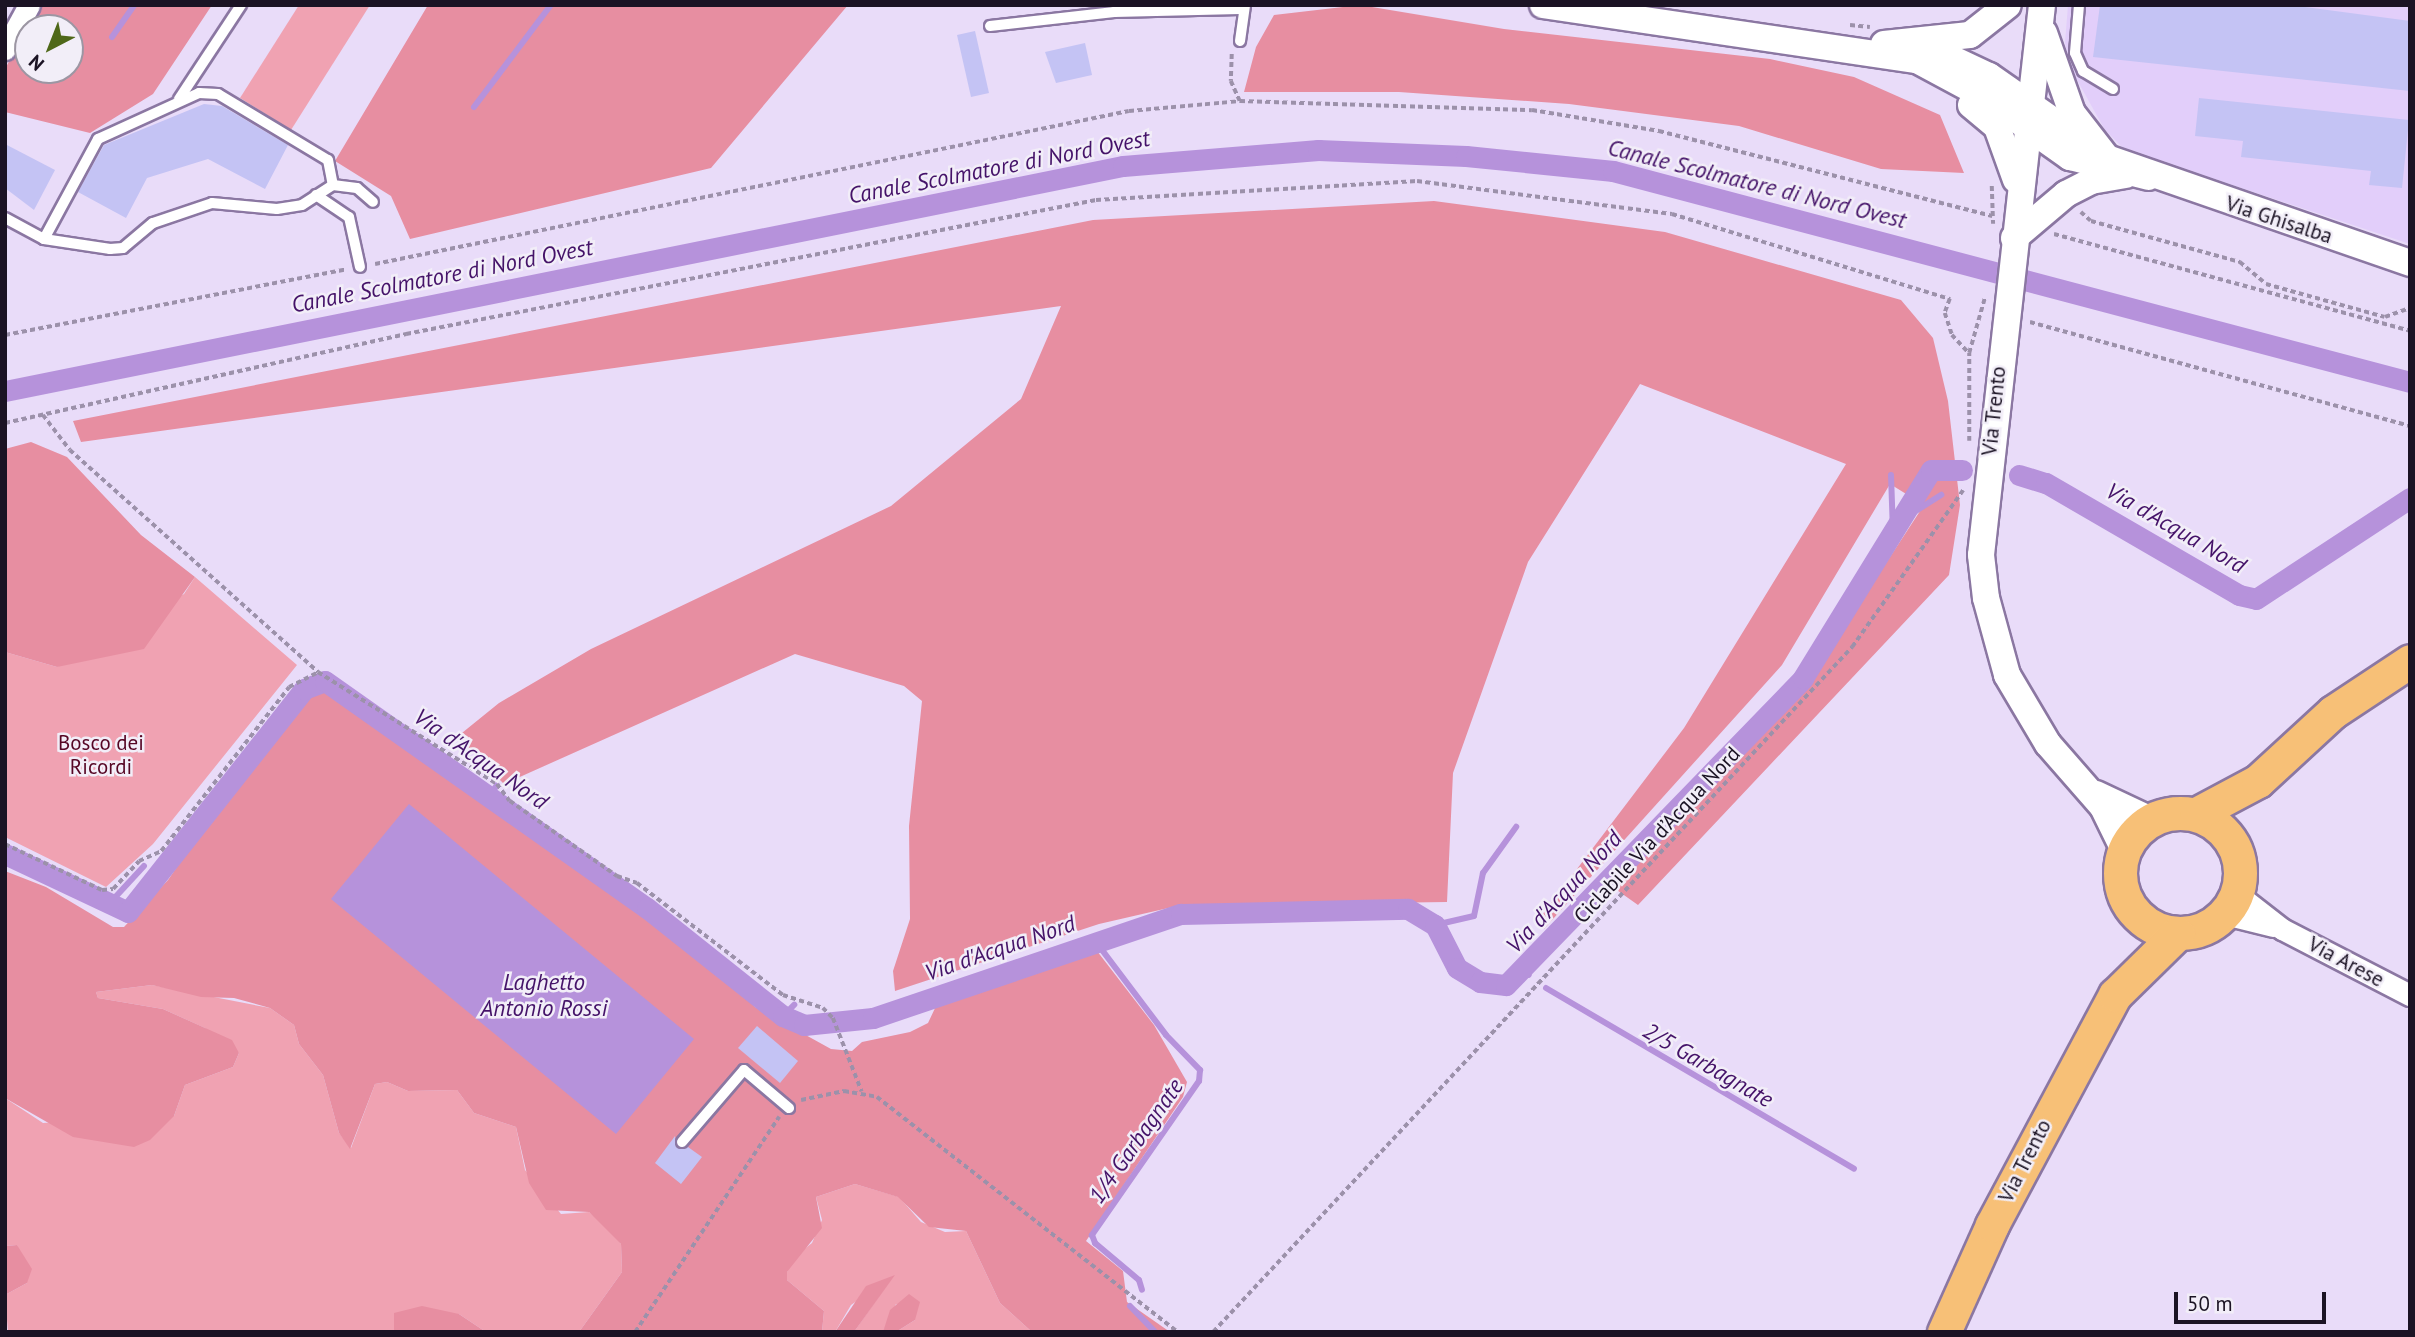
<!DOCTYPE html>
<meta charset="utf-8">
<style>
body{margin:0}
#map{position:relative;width:2415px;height:1337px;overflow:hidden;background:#e9dcf9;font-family:"PT Sans",sans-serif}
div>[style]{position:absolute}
.built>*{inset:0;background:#e2cefa}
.green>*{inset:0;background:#f0a2b2}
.forest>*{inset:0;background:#e78ea1}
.water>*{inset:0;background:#b692db}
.stream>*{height:6px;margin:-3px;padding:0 3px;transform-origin:3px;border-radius:3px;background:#b692db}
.canal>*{height:21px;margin:-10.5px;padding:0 10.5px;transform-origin:10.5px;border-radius:10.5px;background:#b692db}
.building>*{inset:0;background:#c4c3f4}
.path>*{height:3.5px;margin-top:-1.75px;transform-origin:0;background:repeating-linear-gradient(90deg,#9c91aa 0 5px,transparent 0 8.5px)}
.roads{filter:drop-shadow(2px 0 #8b77a2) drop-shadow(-2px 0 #8b77a2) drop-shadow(0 2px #8b77a2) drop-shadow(0 -2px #8b77a2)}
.service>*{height:10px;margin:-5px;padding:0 5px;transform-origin:5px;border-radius:5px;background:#fff}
.minor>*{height:21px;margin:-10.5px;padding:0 10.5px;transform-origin:10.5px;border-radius:10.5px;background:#fff}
.tertiary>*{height:26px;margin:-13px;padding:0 13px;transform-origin:13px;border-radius:13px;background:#fff}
.primary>*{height:33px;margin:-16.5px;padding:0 16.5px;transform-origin:16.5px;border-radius:16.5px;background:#f7c077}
.primary>.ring{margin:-16.5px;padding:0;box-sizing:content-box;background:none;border:33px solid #f7c077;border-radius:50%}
span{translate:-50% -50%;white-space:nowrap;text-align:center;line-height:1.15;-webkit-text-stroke:5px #f2eef8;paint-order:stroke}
.street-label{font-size:21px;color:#1b1324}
.park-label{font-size:21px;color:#560624}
.water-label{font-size:23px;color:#451369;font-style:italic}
.frame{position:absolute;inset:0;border:7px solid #1b1324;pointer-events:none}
.north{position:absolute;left:14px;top:14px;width:70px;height:70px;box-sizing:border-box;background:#f2eef8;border:2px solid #9c96a3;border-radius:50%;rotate:222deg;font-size:19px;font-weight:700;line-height:28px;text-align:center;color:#1b1324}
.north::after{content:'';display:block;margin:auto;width:24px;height:32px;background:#4f6819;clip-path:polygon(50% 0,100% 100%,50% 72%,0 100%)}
.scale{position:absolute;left:2174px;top:1292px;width:152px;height:32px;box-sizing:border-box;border:4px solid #1b1324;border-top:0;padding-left:9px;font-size:21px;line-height:24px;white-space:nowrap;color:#1b1324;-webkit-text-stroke:5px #f2eef8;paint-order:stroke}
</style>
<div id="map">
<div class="built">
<div style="clip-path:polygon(2068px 5px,2410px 5px,2410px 244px,2124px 149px,2105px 130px,2072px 71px,2065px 43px)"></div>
</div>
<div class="green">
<div style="clip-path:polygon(299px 5px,370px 5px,291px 130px,240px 98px)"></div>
<div style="clip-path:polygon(195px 577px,297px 665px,153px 844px,106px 887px,5px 837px,5px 652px,57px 667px,184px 594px)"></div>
<div style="clip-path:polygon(152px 985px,270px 1008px,294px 1025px,299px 1044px,323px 1075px,339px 1133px,351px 1148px,375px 1084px,387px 1082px,408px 1091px,457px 1090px,474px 1113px,516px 1127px,525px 1170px,561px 1214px,589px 1212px,614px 1233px,621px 1244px,622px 1272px,579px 1332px,486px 1332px,459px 1314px,394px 1313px,394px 1332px,8px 1332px,5px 1295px,27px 1283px,17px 1245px,5px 1246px,5px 1098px,43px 1123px,174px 1116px,185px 1085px,233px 1067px,239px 1053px,205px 1028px,163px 1009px,98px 998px,96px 992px)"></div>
<div style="clip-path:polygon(855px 1184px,899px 1197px,921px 1222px,945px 1232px,966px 1231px,1000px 1303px,1032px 1332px,896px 1332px,915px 1320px,896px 1304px,883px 1332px,854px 1332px,893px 1276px,851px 1305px,835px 1332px,822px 1332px,824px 1311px,787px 1280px,787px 1272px,793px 1258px,812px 1243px,822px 1220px,816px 1197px)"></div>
</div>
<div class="forest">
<div style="clip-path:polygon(evenodd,39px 5px,212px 5px,153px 94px,90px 133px,5px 112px,5px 69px,39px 5px,28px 28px,70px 28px,70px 70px,28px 70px,28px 28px)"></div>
<div style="clip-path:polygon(428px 5px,848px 5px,711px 168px,410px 239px,391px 196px,335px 161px)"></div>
<div style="clip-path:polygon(1360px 5px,1504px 29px,1770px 59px,1854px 77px,1940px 115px,1964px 173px,1881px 169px,1739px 126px,1569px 104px,1399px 92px,1244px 92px,1256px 47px,1274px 15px)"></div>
<div style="clip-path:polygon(1434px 201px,1665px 232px,1901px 300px,1933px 338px,1948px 401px,1960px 505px,1949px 575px,1638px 905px,1614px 888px,1807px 684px,1924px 505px,1890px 484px,1782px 665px,1544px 929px,1536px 923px,1684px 728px,1846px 464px,1640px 384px,1528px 562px,1453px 773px,1447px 902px,1177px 906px,1099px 924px,895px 991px,893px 971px,910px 919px,909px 826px,922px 701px,904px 686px,795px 654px,504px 784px,457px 737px,499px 703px,591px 649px,891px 506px,1021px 399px,1061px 306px,81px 442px,73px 421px,1093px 220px)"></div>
<div style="clip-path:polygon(31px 442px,67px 457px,141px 535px,195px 577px,144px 649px,57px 667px,5px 652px,5px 449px)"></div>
<div style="clip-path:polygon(319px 688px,566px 857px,736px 987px,755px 1007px,831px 1049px,852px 1051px,862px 1042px,910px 1032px,928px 1023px,937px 1004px,1097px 951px,1154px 1025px,1187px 1082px,1183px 1097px,1086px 1241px,1123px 1271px,1127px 1302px,1170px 1332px,1032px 1332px,1000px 1303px,966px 1231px,929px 1227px,898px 1197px,855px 1184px,816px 1197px,822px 1228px,787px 1272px,787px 1280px,824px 1311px,822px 1332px,579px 1332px,622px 1272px,621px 1244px,589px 1212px,546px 1210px,529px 1183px,516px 1127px,474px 1113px,457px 1090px,408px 1091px,387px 1082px,375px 1084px,350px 1149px,339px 1133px,323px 1075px,299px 1044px,294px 1025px,270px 1008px,234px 998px,201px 997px,152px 985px,96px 992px,98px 998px,163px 1009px,232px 1040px,239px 1053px,233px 1067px,185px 1085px,174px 1116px,150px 1140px,134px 1147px,73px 1137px,5px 1098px,5px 871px,46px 887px,113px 927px,124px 927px,168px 880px,232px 787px)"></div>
<div style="clip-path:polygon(17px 1245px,32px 1269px,27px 1283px,5px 1295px,5px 1246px)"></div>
<div style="clip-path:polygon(895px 1275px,854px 1332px,835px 1332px,866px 1286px)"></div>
<div style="clip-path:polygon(909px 1294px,920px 1302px,915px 1320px,896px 1332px,883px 1332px,890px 1310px)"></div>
<div style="clip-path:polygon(422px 1306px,459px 1314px,486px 1332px,394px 1332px,394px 1313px)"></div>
</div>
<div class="water">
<div style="clip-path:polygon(409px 804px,694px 1039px,616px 1134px,331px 899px)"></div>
</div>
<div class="stream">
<div style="left:112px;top:37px;width:39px;rotate:-55deg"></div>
<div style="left:474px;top:107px;width:128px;rotate:-53deg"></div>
<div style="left:1891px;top:475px;width:57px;rotate:88deg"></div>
<div style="left:1900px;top:521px;width:49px;rotate:-32.4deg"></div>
<div style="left:490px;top:795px;width:12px;rotate:-55deg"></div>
<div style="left:108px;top:905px;width:53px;rotate:-47.3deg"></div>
<div style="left:1435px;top:925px;width:40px;rotate:-13deg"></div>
<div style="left:1474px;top:916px;width:44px;rotate:-78.2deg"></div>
<div style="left:1483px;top:873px;width:57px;rotate:-54.3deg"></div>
<div style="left:1096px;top:942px;width:116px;rotate:53deg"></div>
<div style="left:1166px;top:1035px;width:49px;rotate:45.8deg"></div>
<div style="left:1200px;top:1070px;width:11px;rotate:95deg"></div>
<div style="left:1199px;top:1081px;width:188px;rotate:124.8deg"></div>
<div style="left:1092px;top:1235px;width:9px;rotate:69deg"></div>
<div style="left:1095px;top:1243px;width:57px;rotate:40.1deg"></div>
<div style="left:1139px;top:1280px;width:10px;rotate:73deg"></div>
<div style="left:1524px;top:971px;width:6px;rotate:39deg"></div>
<div style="left:1546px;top:988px;width:357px;rotate:30.4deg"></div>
<div style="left:783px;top:1016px;width:16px;rotate:-45deg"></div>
<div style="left:1130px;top:1306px;width:36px;rotate:46deg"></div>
</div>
<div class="canal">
<div style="left:5px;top:391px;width:1140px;rotate:-11.38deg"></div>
<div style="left:1123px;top:166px;width:196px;rotate:-4.7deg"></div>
<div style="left:1318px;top:150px;width:148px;rotate:2.3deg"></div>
<div style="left:1466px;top:156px;width:148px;rotate:5.8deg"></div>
<div style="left:1613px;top:171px;width:824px;rotate:14.83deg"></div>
<div style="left:2019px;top:475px;width:28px;rotate:17deg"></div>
<div style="left:2046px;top:483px;width:223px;rotate:30.1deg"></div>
<div style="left:2239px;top:595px;width:17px;rotate:13deg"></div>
<div style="left:2256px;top:599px;width:184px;rotate:-33.3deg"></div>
<div style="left:5px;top:854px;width:136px;rotate:25.2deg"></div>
<div style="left:128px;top:912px;width:284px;rotate:-51.7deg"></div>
<div style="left:304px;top:689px;width:22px;rotate:-21deg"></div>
<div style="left:325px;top:681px;width:394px;rotate:35.2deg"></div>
<div style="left:647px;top:908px;width:174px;rotate:38.5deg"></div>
<div style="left:783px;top:1016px;width:23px;rotate:23deg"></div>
<div style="left:804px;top:1025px;width:69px;rotate:-5.8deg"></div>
<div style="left:873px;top:1018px;width:325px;rotate:-18.7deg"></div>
<div style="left:1181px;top:914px;width:227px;rotate:-1.3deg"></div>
<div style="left:1408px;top:909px;width:31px;rotate:31deg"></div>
<div style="left:1435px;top:925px;width:48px;rotate:62.9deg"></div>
<div style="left:1457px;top:968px;width:27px;rotate:31deg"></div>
<div style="left:1480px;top:982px;width:26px;rotate:7deg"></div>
<div style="left:1506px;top:985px;width:427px;rotate:-45.9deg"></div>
<div style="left:1803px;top:678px;width:244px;rotate:-58.4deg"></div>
<div style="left:1931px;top:470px;width:31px"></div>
</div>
<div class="building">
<div style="clip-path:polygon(2100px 5px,2290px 5px,2410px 21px,2410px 91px,2093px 57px)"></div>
<div style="clip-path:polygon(975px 31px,989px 93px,971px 97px,957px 35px)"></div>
<div style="clip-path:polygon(1085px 43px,1092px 75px,1056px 83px,1045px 52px)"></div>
<div style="clip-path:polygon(2199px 98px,2409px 120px,2402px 188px,2369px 185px,2371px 171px,2241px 157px,2243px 141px,2195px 136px)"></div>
<div style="clip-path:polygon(204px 104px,222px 106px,288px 145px,265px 189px,208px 159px,147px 178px,126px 218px,78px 192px,104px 145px)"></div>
<div style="clip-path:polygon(5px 144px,55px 170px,34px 210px,5px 188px)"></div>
<div style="clip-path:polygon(757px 1026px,798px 1061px,780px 1083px,738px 1048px)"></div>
<div style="clip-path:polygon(675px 1136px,677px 1148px,688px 1147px,702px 1157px,681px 1184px,655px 1163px)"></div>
</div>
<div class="path">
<div style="left:1850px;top:25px;width:20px;rotate:6deg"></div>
<div style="left:1232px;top:54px;width:27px;rotate:92deg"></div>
<div style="left:1231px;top:81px;width:22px;rotate:66deg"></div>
<div style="left:1240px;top:101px;width:292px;rotate:1.8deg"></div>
<div style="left:1532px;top:110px;width:129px;rotate:9.4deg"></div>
<div style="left:1659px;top:131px;width:344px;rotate:14.3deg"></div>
<div style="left:1992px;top:186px;width:38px;rotate:88deg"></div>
<div style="left:2081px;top:212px;width:13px;rotate:42deg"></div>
<div style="left:2091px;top:221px;width:155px;rotate:15.4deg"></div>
<div style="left:2240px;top:262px;width:34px;rotate:40deg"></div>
<div style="left:2266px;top:284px;width:123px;rotate:15.5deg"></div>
<div style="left:2385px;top:317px;width:27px;rotate:-20deg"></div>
<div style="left:2054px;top:234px;width:369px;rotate:15.2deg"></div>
<div style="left:375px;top:264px;width:769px;rotate:-11.47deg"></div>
<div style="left:1129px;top:111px;width:111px;rotate:-5.1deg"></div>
<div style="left:2030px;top:322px;width:394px;rotate:15.3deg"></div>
<div style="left:5px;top:335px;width:348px;rotate:-10.9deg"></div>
<div style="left:43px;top:415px;width:44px;rotate:52.4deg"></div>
<div style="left:70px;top:450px;width:333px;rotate:41.8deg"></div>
<div style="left:318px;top:672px;width:211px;rotate:32deg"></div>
<div style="left:497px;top:784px;width:21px;rotate:53deg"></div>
<div style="left:510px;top:801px;width:131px;rotate:35deg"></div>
<div style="left:617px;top:876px;width:21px;rotate:19deg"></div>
<div style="left:637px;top:883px;width:184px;rotate:37.5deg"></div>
<div style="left:783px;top:995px;width:42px;rotate:18deg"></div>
<div style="left:823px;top:1008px;width:14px;rotate:45deg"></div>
<div style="left:833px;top:1018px;width:79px;rotate:68.6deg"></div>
<div style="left:5px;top:423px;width:411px;rotate:-12.5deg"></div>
<div style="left:406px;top:334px;width:703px;rotate:-10.99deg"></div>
<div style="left:1096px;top:200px;width:322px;rotate:-3.4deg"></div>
<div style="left:1417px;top:181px;width:257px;rotate:7.4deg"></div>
<div style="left:1672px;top:214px;width:291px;rotate:17deg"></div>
<div style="left:1950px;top:299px;width:15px;rotate:110deg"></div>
<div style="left:1945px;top:313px;width:23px;rotate:72deg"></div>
<div style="left:1952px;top:335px;width:25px;rotate:47deg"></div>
<div style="left:1969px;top:441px;width:88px;rotate:-90deg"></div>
<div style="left:1969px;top:353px;width:58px;rotate:-74.1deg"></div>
<div style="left:5px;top:844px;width:107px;rotate:25.4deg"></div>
<div style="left:102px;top:890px;width:11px;rotate:-5deg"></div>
<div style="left:113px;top:889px;width:38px;rotate:-47deg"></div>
<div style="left:139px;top:861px;width:24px;rotate:-24deg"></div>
<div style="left:161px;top:851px;width:208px;rotate:-52deg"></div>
<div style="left:289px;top:687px;width:33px;rotate:-27deg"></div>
<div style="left:801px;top:1100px;width:44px;rotate:-11.8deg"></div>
<div style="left:844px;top:1091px;width:34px;rotate:10deg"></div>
<div style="left:877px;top:1097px;width:382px;rotate:38deg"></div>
<div style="left:635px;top:1332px;width:259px;rotate:-56.2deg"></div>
<div style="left:1213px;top:1332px;width:937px;rotate:-46.99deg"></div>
<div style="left:1852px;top:647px;width:192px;rotate:-54.7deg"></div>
</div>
<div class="roads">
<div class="service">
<div style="left:2079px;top:5px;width:48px;rotate:94.8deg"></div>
<div style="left:2075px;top:53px;width:20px;rotate:66deg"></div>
<div style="left:2083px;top:71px;width:35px;rotate:31deg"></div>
<div style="left:990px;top:26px;width:125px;rotate:-6.4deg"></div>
<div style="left:1114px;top:12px;width:126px;rotate:-1.4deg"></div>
<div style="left:1240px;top:41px;width:36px;rotate:-82deg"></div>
<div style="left:179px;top:99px;width:113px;rotate:-56.6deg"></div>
<div style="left:316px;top:195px;width:40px;rotate:34deg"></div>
<div style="left:349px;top:217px;width:51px;rotate:77.6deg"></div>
<div style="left:5px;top:218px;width:44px;rotate:28.3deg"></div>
<div style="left:44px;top:239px;width:67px;rotate:8.6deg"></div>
<div style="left:110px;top:249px;width:13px;rotate:-4deg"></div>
<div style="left:123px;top:248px;width:39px;rotate:-40deg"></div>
<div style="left:153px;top:223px;width:62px;rotate:-18.7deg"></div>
<div style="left:212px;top:203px;width:65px;rotate:5.3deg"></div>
<div style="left:277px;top:209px;width:25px;rotate:-9deg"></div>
<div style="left:302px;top:205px;width:37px;rotate:-33deg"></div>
<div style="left:333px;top:185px;width:24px;rotate:7deg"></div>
<div style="left:357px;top:188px;width:21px;rotate:41deg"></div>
<div style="left:44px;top:239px;width:114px;rotate:-61.6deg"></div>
<div style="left:98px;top:139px;width:111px;rotate:-24.5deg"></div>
<div style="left:199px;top:93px;width:19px;rotate:3deg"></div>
<div style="left:218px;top:94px;width:128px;rotate:31deg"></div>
<div style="left:328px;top:160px;width:25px;rotate:79deg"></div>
<div style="left:682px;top:1142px;width:95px;rotate:-49.3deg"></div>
<div style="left:744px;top:1070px;width:59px;rotate:40.2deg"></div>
</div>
<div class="minor">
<div style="left:5px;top:49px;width:50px;rotate:-61.4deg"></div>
<div style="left:2237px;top:894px;width:57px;rotate:37.9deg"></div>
<div style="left:2282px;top:929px;width:144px;rotate:27.3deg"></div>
<div style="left:2225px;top:914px;width:49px;rotate:14deg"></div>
</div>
<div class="tertiary">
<div style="left:1543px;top:5px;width:378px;rotate:8.4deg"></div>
<div style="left:1917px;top:60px;width:74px;rotate:28.3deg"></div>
<div style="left:1982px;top:95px;width:108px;rotate:35.2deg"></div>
<div style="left:2070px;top:157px;width:81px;rotate:14.2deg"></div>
<div style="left:2042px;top:5px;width:553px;rotate:96.33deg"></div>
<div style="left:1981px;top:555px;width:43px;rotate:83.4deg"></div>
<div style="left:1986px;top:598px;width:80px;rotate:74.7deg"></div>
<div style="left:2007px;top:675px;width:80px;rotate:59.3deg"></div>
<div style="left:2048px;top:744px;width:84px;rotate:48.9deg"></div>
<div style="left:2103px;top:807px;width:48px;rotate:64deg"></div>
<div style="left:2044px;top:33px;width:85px;rotate:70.7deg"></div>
<div style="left:2072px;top:113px;width:57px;rotate:52.1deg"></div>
<div style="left:2107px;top:158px;width:321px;rotate:19.1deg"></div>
<div style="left:1884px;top:44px;width:86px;rotate:-6deg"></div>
<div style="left:1970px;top:35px;width:48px;rotate:-38.3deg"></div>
<div style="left:1940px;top:53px;width:54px;rotate:25.1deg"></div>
<div style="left:1989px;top:76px;width:117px;rotate:34.9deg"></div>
<div style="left:1971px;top:105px;width:34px;rotate:40deg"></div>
<div style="left:1997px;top:127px;width:56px;rotate:70.3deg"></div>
<div style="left:2014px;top:238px;width:68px;rotate:-40.2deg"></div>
<div style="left:2066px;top:194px;width:28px;rotate:-27deg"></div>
<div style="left:2091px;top:181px;width:35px;rotate:-10deg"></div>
<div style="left:2096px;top:794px;width:61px;rotate:25.3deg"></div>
</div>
<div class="primary">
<div class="ring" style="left:2120px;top:813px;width:87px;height:87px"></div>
<div style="left:2196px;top:814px;width:70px;rotate:-28deg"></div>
<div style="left:2258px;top:781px;width:102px;rotate:-42.6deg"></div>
<div style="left:2333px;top:712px;width:92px;rotate:-33.5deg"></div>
<div style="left:1944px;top:1332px;width:117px;rotate:-65.8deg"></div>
<div style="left:1992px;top:1225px;width:261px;rotate:-61.9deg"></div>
<div style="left:2115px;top:995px;width:88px;rotate:-44.5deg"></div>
</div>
</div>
<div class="street-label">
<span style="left:2279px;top:220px;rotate:18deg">Via Ghisalba</span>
<span style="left:1994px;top:411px;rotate:-84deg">Via Trento</span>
<span style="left:1657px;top:835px;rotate:-47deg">Ciclabile Via d’Acqua Nord</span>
<span style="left:2346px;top:962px;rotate:28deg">Via Arese</span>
<span style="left:2025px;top:1161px;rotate:-63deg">Via Trento</span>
</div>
<div class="park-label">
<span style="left:101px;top:755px">Bosco dei<br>Ricordi</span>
</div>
<div class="water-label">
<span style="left:999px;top:167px;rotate:-11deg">Canale Scolmatore di Nord Ovest</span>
<span style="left:1757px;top:184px;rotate:14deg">Canale Scolmatore di Nord Ovest</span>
<span style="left:442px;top:276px;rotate:-11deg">Canale Scolmatore di Nord Ovest</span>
<span style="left:2176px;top:528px;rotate:30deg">Via d'Acqua Nord</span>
<span style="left:481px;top:759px;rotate:35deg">Via d'Acqua Nord</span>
<span style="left:1564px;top:892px;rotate:-47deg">Via d'Acqua Nord</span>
<span style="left:1000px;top:948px;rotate:-19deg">Via d'Acqua Nord</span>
<span style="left:544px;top:995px">Laghetto<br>Antonio Rossi</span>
<span style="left:1708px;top:1065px;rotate:30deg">2/5 Garbagnate</span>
<span style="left:1136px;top:1141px;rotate:-55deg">1/4 Garbagnate</span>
</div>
<div class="frame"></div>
<div class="north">N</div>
<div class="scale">50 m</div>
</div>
